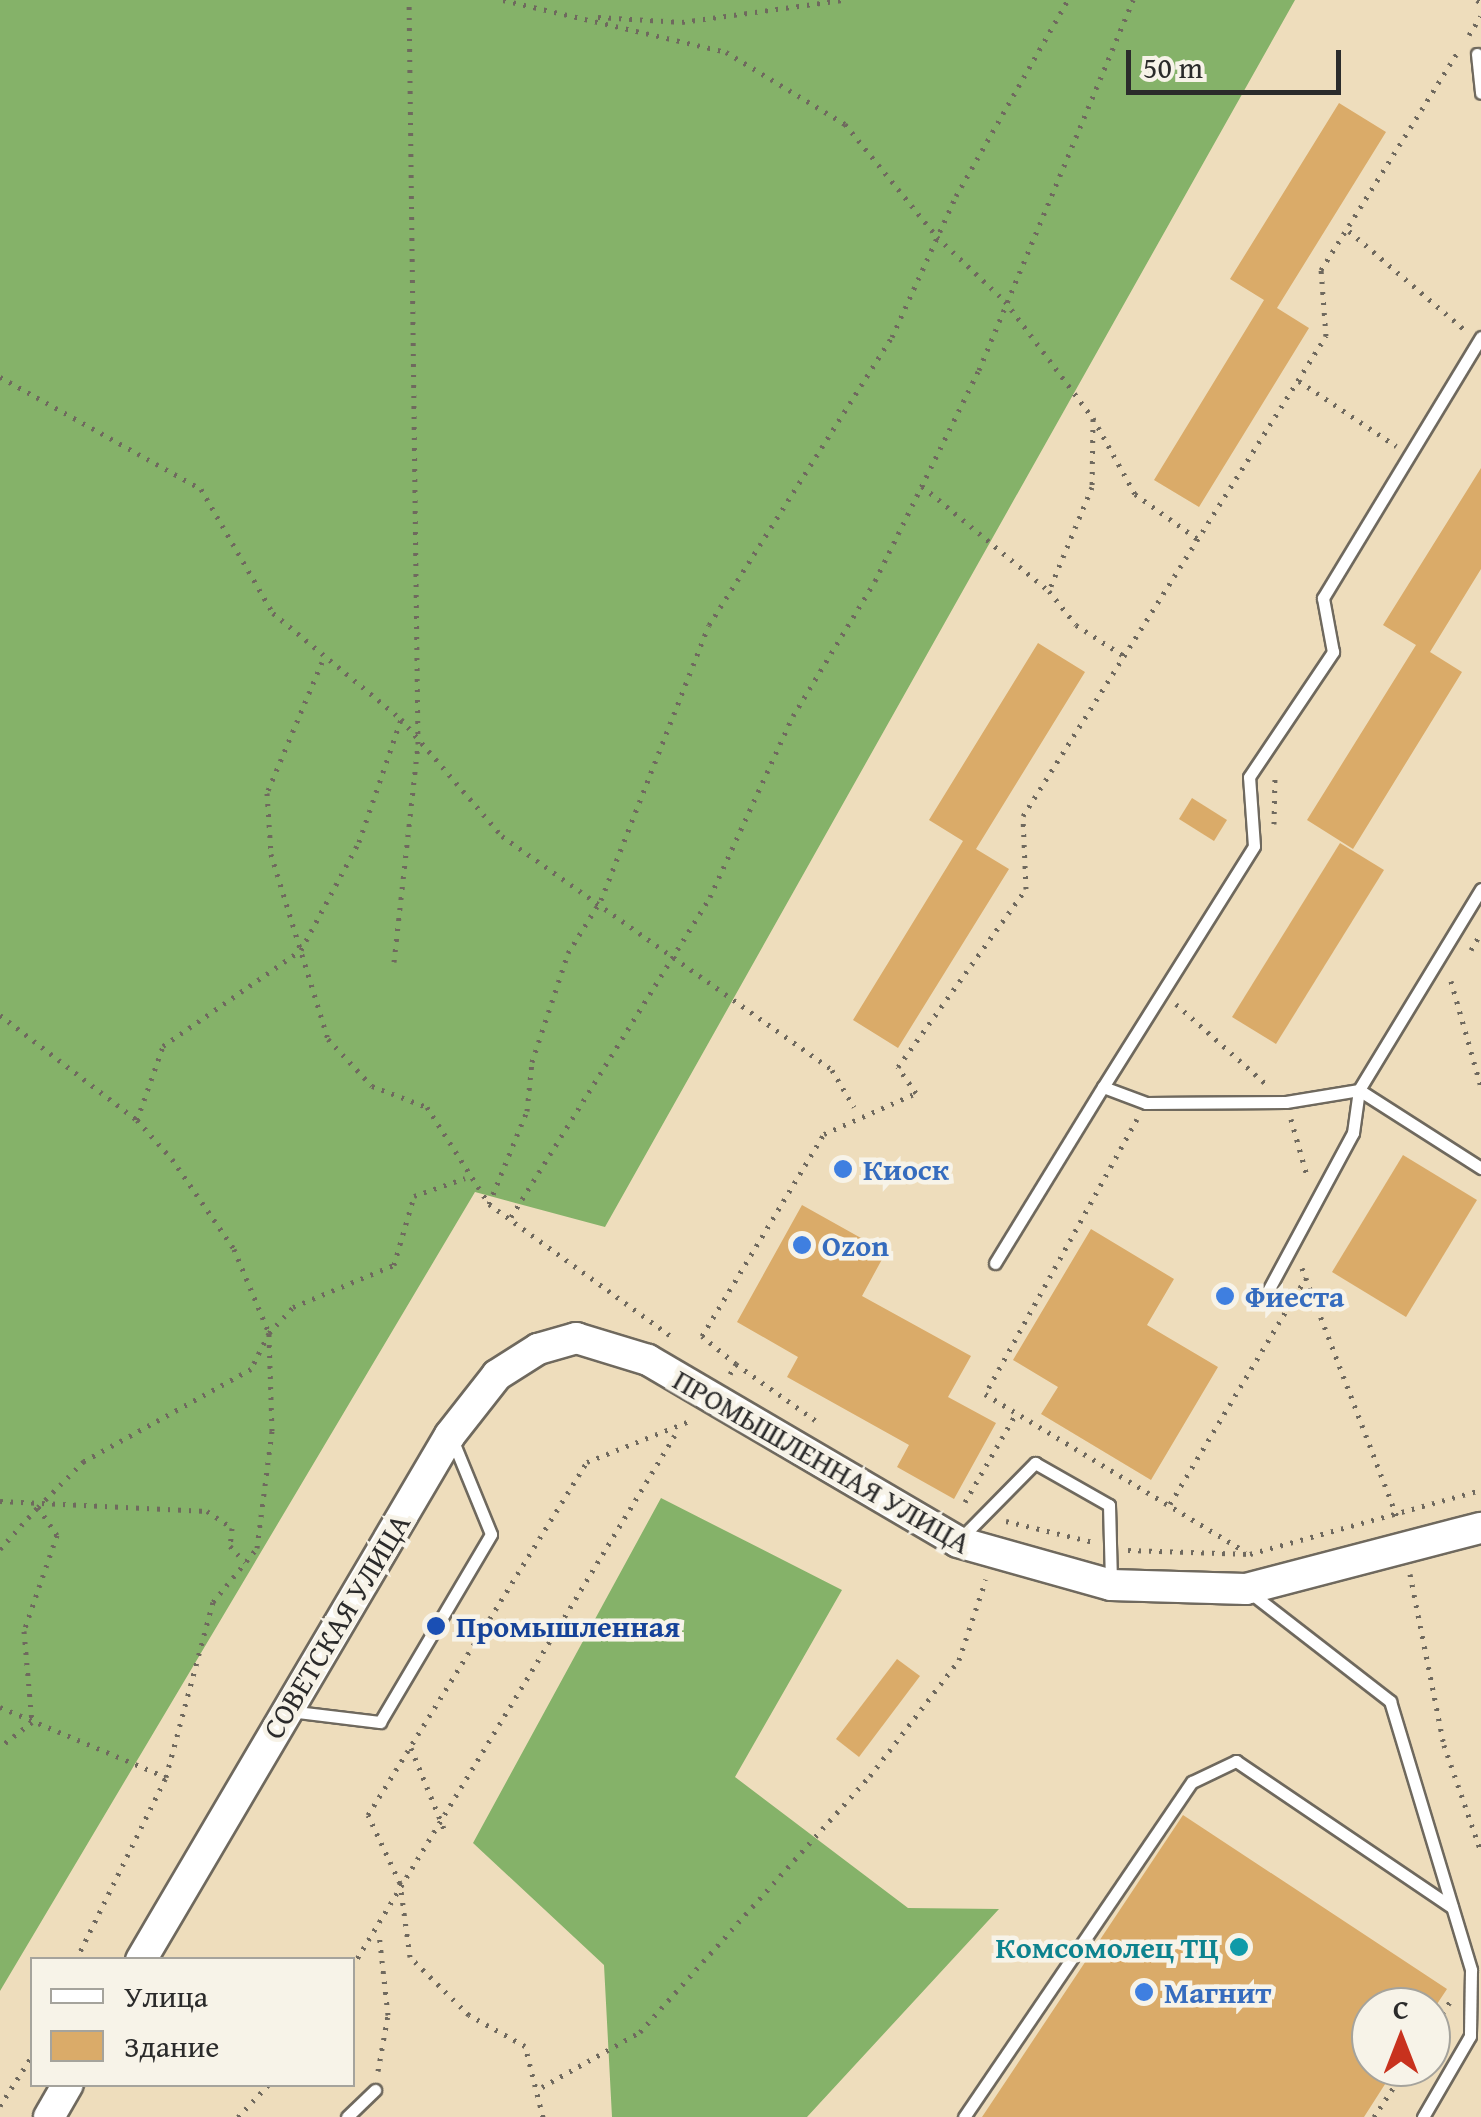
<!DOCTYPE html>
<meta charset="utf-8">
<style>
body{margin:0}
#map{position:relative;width:1481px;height:2117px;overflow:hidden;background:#eeddbc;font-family:"Gentium Book Plus",serif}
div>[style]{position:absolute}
.forest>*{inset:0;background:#85b269}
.building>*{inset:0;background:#daab69}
.path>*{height:5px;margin-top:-2.5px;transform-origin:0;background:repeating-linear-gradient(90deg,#6f695e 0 2.5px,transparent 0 10.5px)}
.roads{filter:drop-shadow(2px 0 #6f695e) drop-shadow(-2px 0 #6f695e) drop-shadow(0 2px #6f695e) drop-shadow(0 -2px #6f695e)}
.service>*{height:11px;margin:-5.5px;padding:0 5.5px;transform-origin:5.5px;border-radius:5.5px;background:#fff}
.tertiary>*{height:30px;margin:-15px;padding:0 15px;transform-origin:15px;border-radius:15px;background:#fff}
.dots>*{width:28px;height:28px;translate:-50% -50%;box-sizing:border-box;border:5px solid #f7f3e8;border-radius:50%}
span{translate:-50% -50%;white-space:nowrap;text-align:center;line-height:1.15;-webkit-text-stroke:9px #f7f3e8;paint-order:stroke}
.shop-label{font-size:30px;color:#366cbe;font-weight:700}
.left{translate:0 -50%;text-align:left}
.street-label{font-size:30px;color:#2b2b2b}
.transit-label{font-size:30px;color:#164399;font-weight:700}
.culture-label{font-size:30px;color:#0d838f;font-weight:700}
.right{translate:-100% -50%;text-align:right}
.legend{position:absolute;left:30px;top:1957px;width:325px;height:130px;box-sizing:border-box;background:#f7f3e8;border:2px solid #a5a39c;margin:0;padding:12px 18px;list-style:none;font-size:30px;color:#2b2b2b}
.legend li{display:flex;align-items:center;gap:20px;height:50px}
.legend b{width:50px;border:2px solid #a5a39c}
.north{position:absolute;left:1351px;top:1987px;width:100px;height:100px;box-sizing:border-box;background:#f7f3e8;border:2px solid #a5a39c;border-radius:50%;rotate:0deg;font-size:28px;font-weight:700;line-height:40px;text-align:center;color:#2b2b2b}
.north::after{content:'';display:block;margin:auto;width:35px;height:45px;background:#c8321e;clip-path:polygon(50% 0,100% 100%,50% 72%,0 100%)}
.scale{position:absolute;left:1126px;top:50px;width:215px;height:45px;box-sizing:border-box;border:5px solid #2b2b2b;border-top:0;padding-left:12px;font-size:30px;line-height:35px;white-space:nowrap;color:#2b2b2b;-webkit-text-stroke:8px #f7f3e8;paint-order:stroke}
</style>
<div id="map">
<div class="forest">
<div style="clip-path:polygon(0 0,1295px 0,605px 1227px,475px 1192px,0 1991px)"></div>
<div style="clip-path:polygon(661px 1498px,842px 1590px,735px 1777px,908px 1908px,999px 1909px,807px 2117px,612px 2117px,604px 1965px,473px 1843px)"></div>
</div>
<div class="building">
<div style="clip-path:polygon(1339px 103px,1386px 132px,1277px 308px,1309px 328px,1199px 507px,1154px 480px,1264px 300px,1230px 279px)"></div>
<div style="clip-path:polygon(1481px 468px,1481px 569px,1430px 652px,1462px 672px,1353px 849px,1307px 820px,1416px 645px,1383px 625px)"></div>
<div style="clip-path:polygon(1038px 643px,1085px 672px,976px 849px,1009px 869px,898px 1048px,853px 1020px,963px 841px,929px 820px)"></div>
<div style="clip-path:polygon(1192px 798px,1227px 820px,1214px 841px,1179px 819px)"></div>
<div style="clip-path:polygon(1340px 843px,1384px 870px,1276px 1044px,1232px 1017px)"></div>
<div style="clip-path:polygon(1403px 1155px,1477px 1200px,1406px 1317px,1332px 1272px)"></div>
<div style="clip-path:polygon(802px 1205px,886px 1252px,862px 1296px,971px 1356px,948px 1397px,996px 1423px,954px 1499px,897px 1467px,909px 1445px,787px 1377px,798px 1357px,737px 1322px)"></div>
<div style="clip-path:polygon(1091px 1229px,1174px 1279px,1147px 1325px,1218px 1367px,1151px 1480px,1041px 1414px,1058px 1387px,1013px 1360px)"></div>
<div style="clip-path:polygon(897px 1659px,920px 1676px,859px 1757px,836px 1739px)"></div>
<div style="clip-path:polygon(1183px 1815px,1447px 1989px,1435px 2007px,1371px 2007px,1371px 2067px,1396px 2067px,1364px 2117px,982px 2117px)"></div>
</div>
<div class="path">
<div style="left:503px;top:0;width:229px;rotate:13.1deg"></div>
<div style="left:726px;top:52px;width:139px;rotate:31.2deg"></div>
<div style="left:845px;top:124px;width:146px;rotate:50.8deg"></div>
<div style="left:937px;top:237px;width:93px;rotate:43.3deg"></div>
<div style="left:1005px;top:301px;width:146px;rotate:53.1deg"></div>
<div style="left:1093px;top:418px;width:87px;rotate:61.1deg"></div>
<div style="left:1135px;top:494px;width:79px;rotate:35.7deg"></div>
<div style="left:1477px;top:0;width:5px;rotate:37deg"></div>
<div style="left:598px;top:17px;width:84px;rotate:3.4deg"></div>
<div style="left:682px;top:22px;width:162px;rotate:-7.8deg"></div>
<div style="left:1469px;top:35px;width:22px;rotate:-58deg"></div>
<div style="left:1349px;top:231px;width:153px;rotate:40.5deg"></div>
<div style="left:0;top:377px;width:230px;rotate:29.1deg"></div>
<div style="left:201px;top:489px;width:143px;rotate:59.9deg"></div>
<div style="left:273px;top:613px;width:166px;rotate:39.6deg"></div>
<div style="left:401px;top:719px;width:155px;rotate:49.2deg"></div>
<div style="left:502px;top:836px;width:405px;rotate:35.3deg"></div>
<div style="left:832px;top:1070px;width:43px;rotate:59.3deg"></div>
<div style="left:1299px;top:381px;width:117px;rotate:33.8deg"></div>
<div style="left:1093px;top:419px;width:68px;rotate:90.8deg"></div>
<div style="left:1092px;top:487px;width:113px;rotate:112.5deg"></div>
<div style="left:1049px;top:591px;width:43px;rotate:51.5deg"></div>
<div style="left:1076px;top:625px;width:57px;rotate:32.9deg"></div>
<div style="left:922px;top:486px;width:165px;rotate:39.6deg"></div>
<div style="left:322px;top:662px;width:142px;rotate:112.8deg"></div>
<div style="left:267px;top:793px;width:61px;rotate:86.2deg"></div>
<div style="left:271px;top:854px;width:194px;rotate:72.9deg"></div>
<div style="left:328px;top:1039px;width:64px;rotate:46.9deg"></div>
<div style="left:372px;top:1086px;width:59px;rotate:20.9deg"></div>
<div style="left:427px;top:1107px;width:115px;rotate:57.4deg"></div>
<div style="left:489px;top:1204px;width:226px;rotate:36deg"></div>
<div style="left:1274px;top:824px;width:49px;rotate:-88.8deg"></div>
<div style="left:1471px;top:950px;width:20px;rotate:-60deg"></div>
<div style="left:394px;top:962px;width:219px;rotate:-83.7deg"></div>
<div style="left:418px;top:744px;width:744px;rotate:-90.69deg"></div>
<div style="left:1451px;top:981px;width:110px;rotate:74.2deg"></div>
<div style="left:1176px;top:1004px;width:119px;rotate:41.6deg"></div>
<div style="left:0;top:1015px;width:173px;rotate:37.5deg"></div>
<div style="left:137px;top:1120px;width:52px;rotate:48.1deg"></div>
<div style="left:172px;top:1159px;width:109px;rotate:55.4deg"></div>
<div style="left:234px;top:1249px;width:91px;rotate:67.4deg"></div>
<div style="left:269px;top:1333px;width:40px;rotate:116.6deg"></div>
<div style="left:251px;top:1369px;width:191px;rotate:151.1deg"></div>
<div style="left:84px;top:1461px;width:65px;rotate:135deg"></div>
<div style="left:38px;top:1507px;width:34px;rotate:56deg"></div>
<div style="left:57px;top:1535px;width:102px;rotate:109deg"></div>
<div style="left:24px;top:1631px;width:91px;rotate:85deg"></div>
<div style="left:32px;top:1722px;width:41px;rotate:142deg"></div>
<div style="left:1137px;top:1119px;width:314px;rotate:118.9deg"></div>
<div style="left:985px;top:1394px;width:305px;rotate:31.2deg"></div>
<div style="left:1291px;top:1119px;width:59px;rotate:74.3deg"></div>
<div style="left:137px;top:1120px;width:78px;rotate:-70.6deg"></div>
<div style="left:163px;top:1046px;width:168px;rotate:-34.8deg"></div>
<div style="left:301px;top:950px;width:123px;rotate:-61.8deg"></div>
<div style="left:359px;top:842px;width:130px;rotate:-71.1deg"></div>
<div style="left:489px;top:1204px;width:100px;rotate:-67.8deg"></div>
<div style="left:527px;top:1111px;width:49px;rotate:-84.2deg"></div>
<div style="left:532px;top:1062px;width:115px;rotate:-71.7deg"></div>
<div style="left:568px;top:953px;width:62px;rotate:-58.1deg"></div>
<div style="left:601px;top:900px;width:295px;rotate:-68.6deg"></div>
<div style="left:709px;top:625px;width:341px;rotate:-57.6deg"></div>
<div style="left:892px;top:337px;width:155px;rotate:-65.6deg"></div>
<div style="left:956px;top:196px;width:226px;rotate:-60.3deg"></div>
<div style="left:511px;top:1217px;width:377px;rotate:-58.1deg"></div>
<div style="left:710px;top:897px;width:199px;rotate:-65.4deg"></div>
<div style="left:793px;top:716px;width:158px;rotate:-58.7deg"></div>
<div style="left:875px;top:581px;width:235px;rotate:-63.8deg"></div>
<div style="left:979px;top:370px;width:401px;rotate:-67.4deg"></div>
<div style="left:1302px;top:1268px;width:269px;rotate:69.1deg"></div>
<div style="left:736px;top:1364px;width:102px;rotate:35.4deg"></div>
<div style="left:730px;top:1374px;width:12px;rotate:-59deg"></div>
<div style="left:736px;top:1364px;width:44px;rotate:-140.5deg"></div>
<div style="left:702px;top:1336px;width:236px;rotate:-58.9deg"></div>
<div style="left:824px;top:1134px;width:101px;rotate:-24deg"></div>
<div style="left:916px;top:1093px;width:32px;rotate:-125deg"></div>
<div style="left:898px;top:1067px;width:219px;rotate:-54.3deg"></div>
<div style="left:1026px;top:889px;width:73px;rotate:-92.4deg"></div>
<div style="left:1023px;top:816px;width:568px;rotate:-57.74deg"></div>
<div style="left:1326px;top:336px;width:66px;rotate:-94.3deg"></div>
<div style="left:1321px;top:270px;width:257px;rotate:-57.9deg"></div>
<div style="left:0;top:1501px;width:207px;rotate:2.8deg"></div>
<div style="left:207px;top:1511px;width:30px;rotate:34deg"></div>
<div style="left:232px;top:1528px;width:18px;rotate:96deg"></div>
<div style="left:230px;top:1546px;width:22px;rotate:47deg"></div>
<div style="left:965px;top:1502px;width:104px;rotate:-60deg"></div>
<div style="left:1170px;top:1504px;width:264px;rotate:-59deg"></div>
<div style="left:1006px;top:1521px;width:89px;rotate:13.6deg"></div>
<div style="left:0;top:1549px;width:57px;rotate:-47.9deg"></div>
<div style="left:1128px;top:1550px;width:122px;rotate:1.9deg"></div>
<div style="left:1250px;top:1554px;width:240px;rotate:-15.5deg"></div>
<div style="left:1410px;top:1574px;width:174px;rotate:78.8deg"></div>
<div style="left:1444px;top:1745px;width:113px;rotate:70.9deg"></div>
<div style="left:0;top:1707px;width:180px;rotate:22.9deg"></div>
<div style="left:411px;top:1748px;width:87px;rotate:67.8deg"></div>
<div style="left:76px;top:1960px;width:204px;rotate:-63.8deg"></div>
<div style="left:166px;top:1777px;width:181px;rotate:-75deg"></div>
<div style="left:213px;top:1602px;width:70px;rotate:-50.8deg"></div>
<div style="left:257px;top:1548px;width:118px;rotate:-82.7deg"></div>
<div style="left:272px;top:1431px;width:98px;rotate:-91.8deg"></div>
<div style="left:269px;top:1333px;width:35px;rotate:-47deg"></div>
<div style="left:293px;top:1307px;width:109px;rotate:-22.6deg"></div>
<div style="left:394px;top:1265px;width:72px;rotate:-73.8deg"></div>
<div style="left:414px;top:1196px;width:54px;rotate:-19.4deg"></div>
<div style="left:352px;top:1967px;width:622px;rotate:-58.74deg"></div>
<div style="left:1431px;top:2031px;width:37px;rotate:-57deg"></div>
<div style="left:378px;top:2071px;width:57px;rotate:-79.9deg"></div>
<div style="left:388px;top:2015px;width:81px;rotate:-96.3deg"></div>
<div style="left:542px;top:2087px;width:112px;rotate:-29.3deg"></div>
<div style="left:640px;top:2032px;width:344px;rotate:-48.1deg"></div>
<div style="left:870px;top:1776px;width:146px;rotate:-52.5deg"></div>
<div style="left:959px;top:1660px;width:85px;rotate:-71.6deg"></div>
<div style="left:0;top:2106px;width:59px;rotate:-57.4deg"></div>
<div style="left:238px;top:2117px;width:45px;rotate:-46.8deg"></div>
<div style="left:543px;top:2117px;width:73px;rotate:-104.2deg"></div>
<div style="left:525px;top:2046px;width:64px;rotate:-151deg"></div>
<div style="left:469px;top:2015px;width:83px;rotate:-135.5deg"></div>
<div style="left:410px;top:1957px;width:75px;rotate:-97.7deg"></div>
<div style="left:400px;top:1883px;width:75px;rotate:-115.2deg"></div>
<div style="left:368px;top:1815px;width:415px;rotate:-58.2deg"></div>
<div style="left:587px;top:1462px;width:113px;rotate:-21.8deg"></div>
<div style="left:1374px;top:2117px;width:60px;rotate:-56.6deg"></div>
</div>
<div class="roads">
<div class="service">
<div style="left:1477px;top:54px;width:39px;rotate:84deg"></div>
<div style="left:1481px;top:889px;width:235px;rotate:121.3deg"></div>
<div style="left:1359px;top:1090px;width:145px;rotate:32.6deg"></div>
<div style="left:995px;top:1263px;width:206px;rotate:-58.5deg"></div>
<div style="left:1263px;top:1300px;width:190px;rotate:-61.7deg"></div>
<div style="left:1353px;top:1133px;width:43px;rotate:-82.1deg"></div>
<div style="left:1359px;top:1090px;width:74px;rotate:170.7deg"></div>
<div style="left:1286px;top:1102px;width:140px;rotate:179.6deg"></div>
<div style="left:1146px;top:1103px;width:46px;rotate:-159.6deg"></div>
<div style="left:1103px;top:1087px;width:284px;rotate:-57.9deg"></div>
<div style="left:1254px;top:846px;width:69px;rotate:-94.1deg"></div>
<div style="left:1249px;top:777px;width:151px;rotate:-56.1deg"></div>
<div style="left:1333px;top:652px;width:55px;rotate:-100.5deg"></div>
<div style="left:1323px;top:598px;width:305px;rotate:-58.8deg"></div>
<div style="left:958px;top:1541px;width:110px;rotate:-45.4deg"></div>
<div style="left:1035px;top:1463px;width:85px;rotate:29.6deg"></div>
<div style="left:1109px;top:1505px;width:76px;rotate:88.5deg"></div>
<div style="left:1252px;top:1594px;width:175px;rotate:37.8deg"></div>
<div style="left:1390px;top:1701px;width:281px;rotate:73.2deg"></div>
<div style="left:1471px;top:1970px;width:66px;rotate:90.9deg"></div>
<div style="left:1470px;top:2036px;width:94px;rotate:120.1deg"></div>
<div style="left:289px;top:1711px;width:92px;rotate:6.9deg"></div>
<div style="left:380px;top:1722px;width:218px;rotate:-59.4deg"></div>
<div style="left:491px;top:1534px;width:103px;rotate:-112.3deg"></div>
<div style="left:347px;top:2117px;width:39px;rotate:-44deg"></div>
<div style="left:964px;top:2117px;width:405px;rotate:-55.8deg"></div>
<div style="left:1192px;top:1782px;width:49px;rotate:-25.5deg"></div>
<div style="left:1236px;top:1761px;width:261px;rotate:34.1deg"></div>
</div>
<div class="tertiary">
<div style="left:141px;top:1960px;width:609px;rotate:-59.52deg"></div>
<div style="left:450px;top:1435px;width:76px;rotate:-51.9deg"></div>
<div style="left:497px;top:1375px;width:49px;rotate:-32.4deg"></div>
<div style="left:538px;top:1349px;width:40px;rotate:-16deg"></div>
<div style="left:576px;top:1338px;width:75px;rotate:17deg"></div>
<div style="left:648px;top:1360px;width:359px;rotate:30.4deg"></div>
<div style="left:958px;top:1542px;width:159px;rotate:15.7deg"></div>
<div style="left:1111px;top:1585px;width:135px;rotate:1.7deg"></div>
<div style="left:1246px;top:1589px;width:243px;rotate:-14.6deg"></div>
<div style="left:49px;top:2117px;width:38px;rotate:-60deg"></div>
</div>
</div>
<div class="dots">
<div style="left:843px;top:1169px;background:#3f7fe0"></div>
<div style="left:802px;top:1245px;background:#3f7fe0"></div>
<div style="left:1225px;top:1296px;background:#3f7fe0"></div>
<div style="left:436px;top:1626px;background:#1a4fb4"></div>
<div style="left:1239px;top:1947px;background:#0f9aa8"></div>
<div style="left:1144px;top:1992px;background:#3f7fe0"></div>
</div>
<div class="shop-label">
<span class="left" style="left:863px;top:1169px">Киоск</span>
<span class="left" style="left:822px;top:1245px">Ozon</span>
<span class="left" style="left:1245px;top:1296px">Фиеста</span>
<span class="left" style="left:1164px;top:1992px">Магнит</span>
</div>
<div class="street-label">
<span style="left:822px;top:1461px;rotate:30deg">ПРОМЫШЛЕННАЯ УЛИЦА</span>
<span style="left:336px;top:1626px;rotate:-59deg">СОВЕТСКАЯ УЛИЦА</span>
</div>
<div class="transit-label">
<span class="left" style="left:456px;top:1626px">Промышленная</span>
</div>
<div class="culture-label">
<span class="right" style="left:1219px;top:1947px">Комсомолец ТЦ</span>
</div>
<ul class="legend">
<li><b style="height:12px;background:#fff"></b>Улица</li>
<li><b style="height:28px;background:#daab69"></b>Здание</li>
</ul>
<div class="north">С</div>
<div class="scale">50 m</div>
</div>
